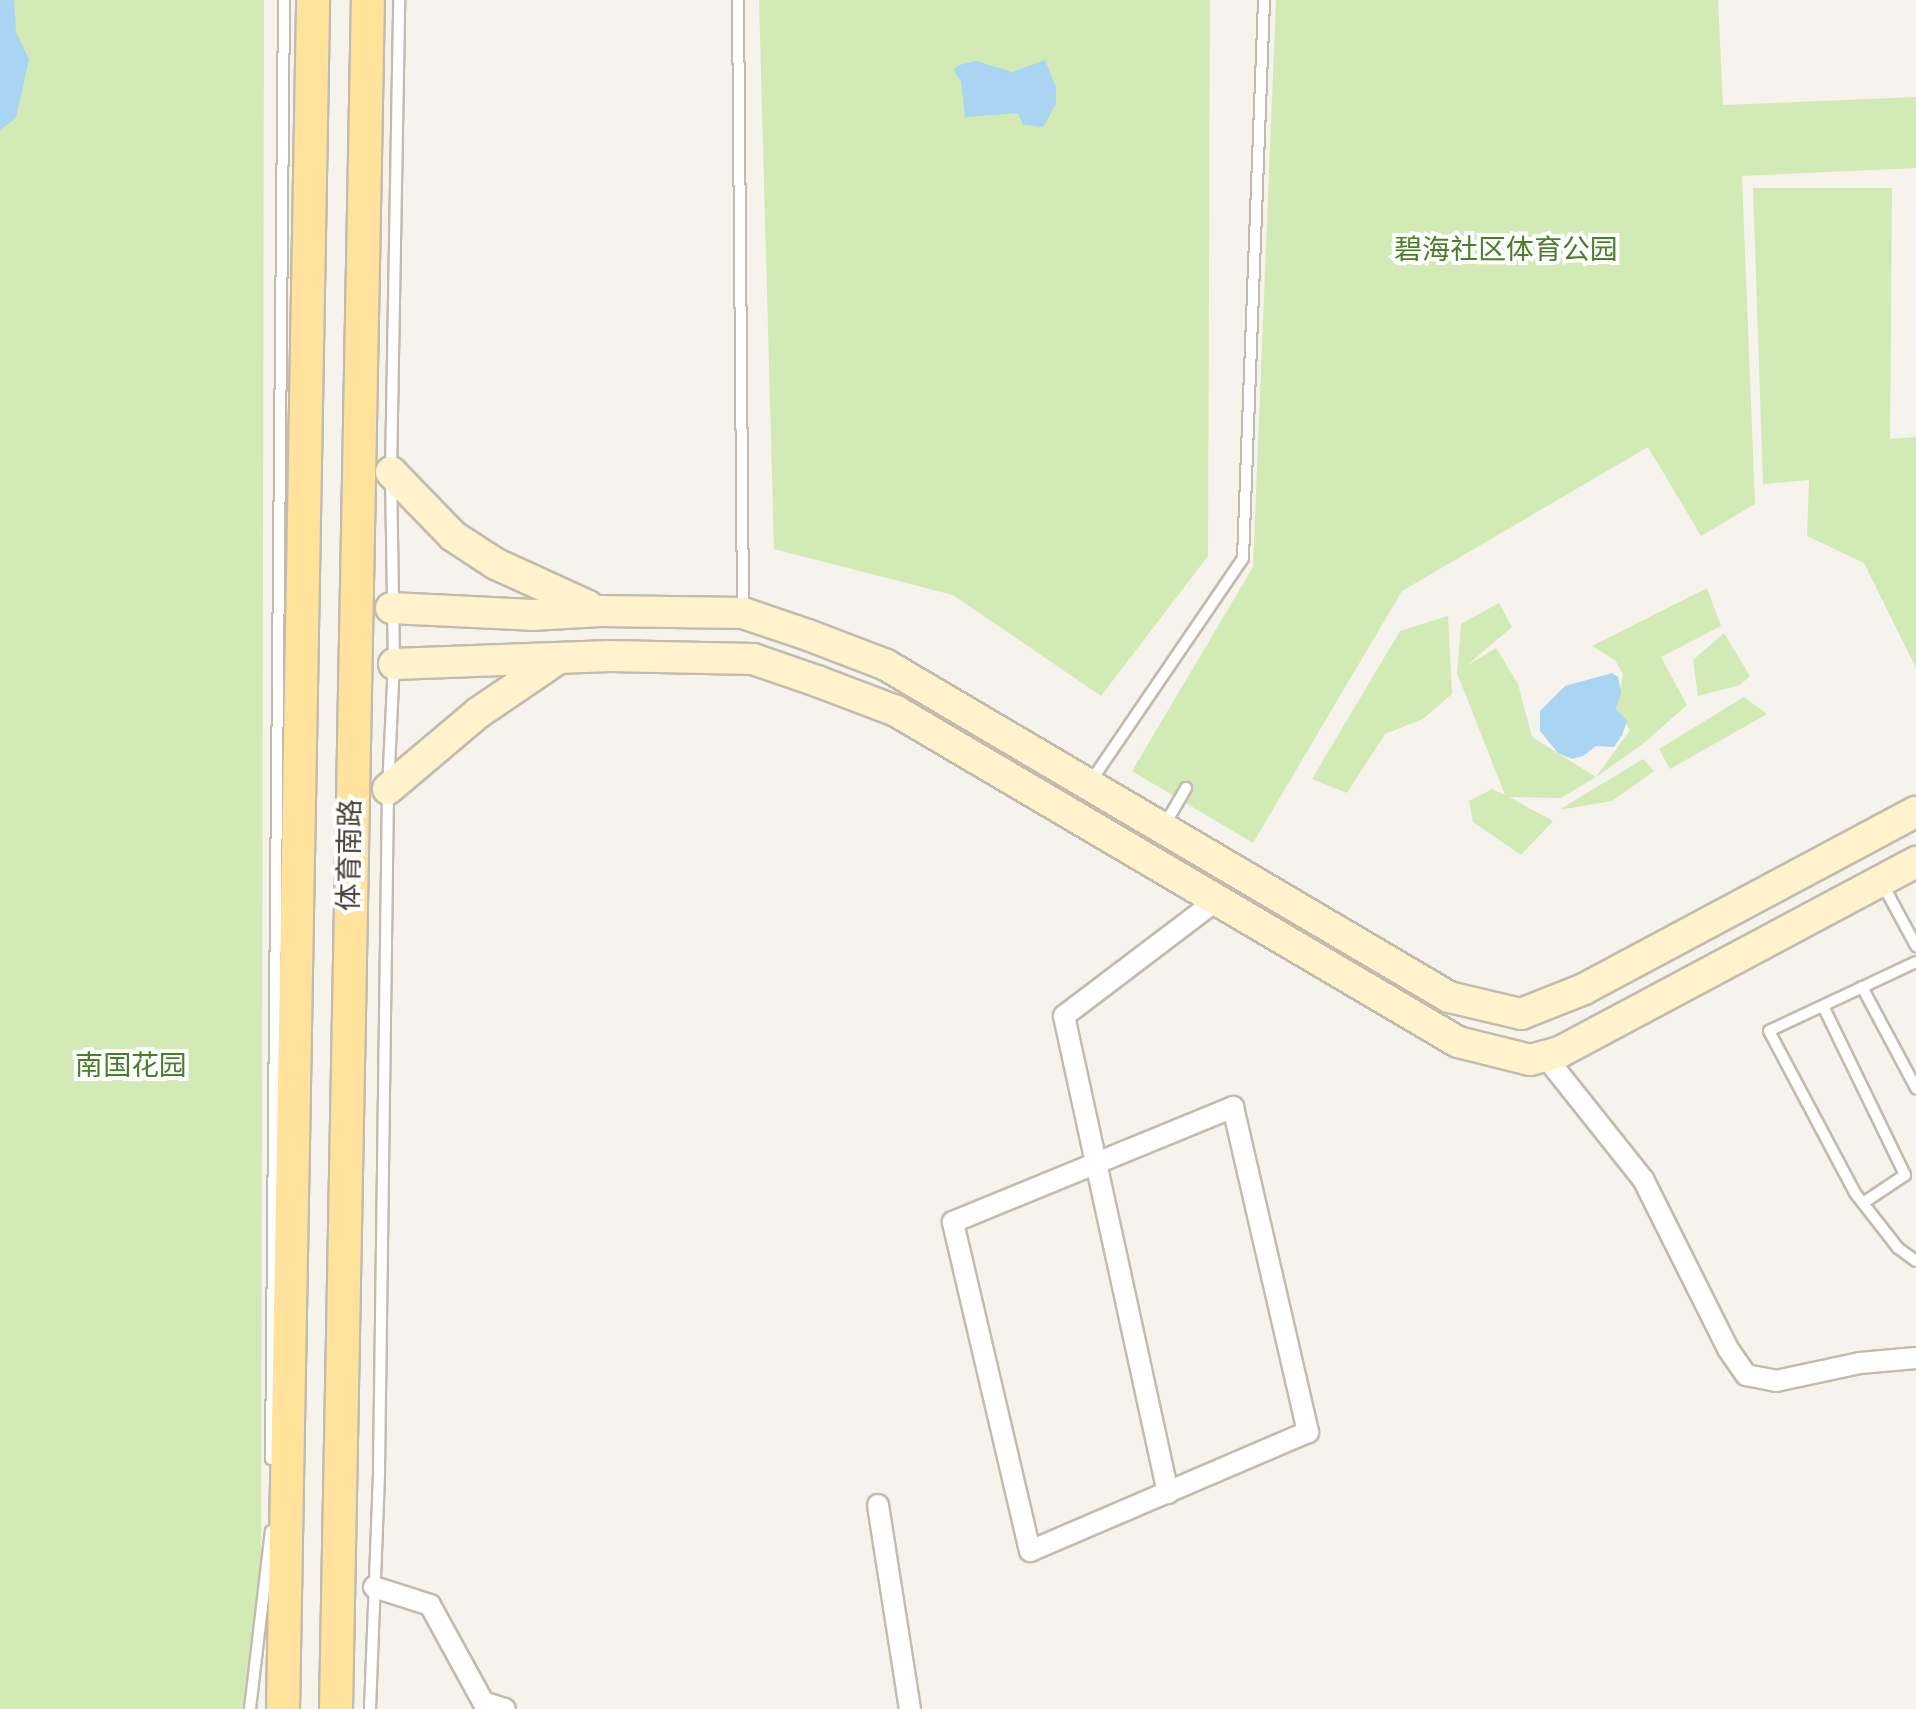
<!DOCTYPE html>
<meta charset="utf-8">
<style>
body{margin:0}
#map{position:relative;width:1916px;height:1709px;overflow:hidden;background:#f6f3ec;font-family:Overpass,"Noto Sans SC",sans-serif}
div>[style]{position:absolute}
.green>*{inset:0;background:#d2eab5}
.water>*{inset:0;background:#a9d4f2}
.roads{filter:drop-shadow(2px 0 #c2bbae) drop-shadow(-2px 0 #c2bbae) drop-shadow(0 2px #c2bbae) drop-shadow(0 -2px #c2bbae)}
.lane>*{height:10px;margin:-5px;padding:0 5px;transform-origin:5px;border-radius:5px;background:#fff}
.street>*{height:20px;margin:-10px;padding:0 10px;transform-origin:10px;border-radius:10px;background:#fff}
.secondary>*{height:30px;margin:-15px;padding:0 15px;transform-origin:15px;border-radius:15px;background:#fff3cd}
.primary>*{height:32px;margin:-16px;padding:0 16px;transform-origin:16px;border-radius:16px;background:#ffe39c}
span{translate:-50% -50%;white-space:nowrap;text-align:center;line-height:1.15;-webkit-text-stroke:8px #fff;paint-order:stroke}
.park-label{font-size:28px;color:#4a7f2a}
.street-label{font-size:28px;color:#4b4439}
</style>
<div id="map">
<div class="green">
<div style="clip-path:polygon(0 0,264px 0,261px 1652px,253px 1709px,0 1709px)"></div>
<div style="clip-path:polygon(759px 0,1210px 0,1208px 556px,1101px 696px,953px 595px,774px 549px)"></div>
<div style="clip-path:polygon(1276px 0,1718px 0,1723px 105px,1916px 97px,1916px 168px,1742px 176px,1755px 504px,1701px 536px,1648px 447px,1402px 591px,1253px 843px,1132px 771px,1253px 567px)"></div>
<div style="clip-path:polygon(1753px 188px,1892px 188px,1890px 439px,1916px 437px,1916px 668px,1864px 563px,1807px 536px,1809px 480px,1763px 484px)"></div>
<div style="clip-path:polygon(1707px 588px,1721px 626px,1661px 657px,1687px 705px,1644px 743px,1596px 777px,1561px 798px,1509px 797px,1553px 821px,1521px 855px,1473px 822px,1469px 801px,1492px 789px,1505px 795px,1457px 673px,1461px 624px,1499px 603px,1512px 627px,1466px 666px,1496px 648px,1518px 684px,1532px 737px,1596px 777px,1630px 730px,1616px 709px,1623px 674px,1615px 660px,1592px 646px)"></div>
<div style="clip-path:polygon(1448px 616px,1452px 694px,1423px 719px,1385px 734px,1347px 793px,1312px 779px,1400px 631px)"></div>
<div style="clip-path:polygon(1724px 633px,1750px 676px,1740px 685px,1698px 696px,1693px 660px)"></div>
<div style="clip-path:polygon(1744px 697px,1767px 714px,1670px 769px,1659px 749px)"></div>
<div style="clip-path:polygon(1643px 759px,1654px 771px,1612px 801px,1559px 810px)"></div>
</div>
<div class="water">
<div style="clip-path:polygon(0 0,14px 0,16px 32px,29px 59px,16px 118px,0 130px)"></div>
<div style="clip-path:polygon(1045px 60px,1056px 87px,1056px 104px,1043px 127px,1023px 125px,1018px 113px,965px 117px,961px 80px,953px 70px,959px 65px,976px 61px,1012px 72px)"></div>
<div style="clip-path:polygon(1612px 673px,1618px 677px,1621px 692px,1616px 709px,1627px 721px,1622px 735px,1614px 747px,1596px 746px,1583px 756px,1572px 759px,1558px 753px,1540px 731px,1540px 711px,1565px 686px)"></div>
</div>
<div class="roads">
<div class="lane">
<div style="left:738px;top:0;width:609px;rotate:89.53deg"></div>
<div style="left:1089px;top:784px;width:273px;rotate:-55.7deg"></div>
<div style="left:1243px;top:558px;width:558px;rotate:-87.84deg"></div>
<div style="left:1164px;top:826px;width:44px;rotate:-59.9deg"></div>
<div style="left:1882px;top:883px;width:72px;rotate:61.6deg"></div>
<div style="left:1916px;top:962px;width:162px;rotate:154.9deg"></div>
<div style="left:1769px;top:1031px;width:183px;rotate:62deg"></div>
<div style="left:1855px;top:1193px;width:70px;rotate:52deg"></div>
<div style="left:1898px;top:1248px;width:22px;rotate:36deg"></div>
<div style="left:1862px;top:987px;width:115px;rotate:61.9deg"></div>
<div style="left:1823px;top:1006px;width:188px;rotate:64.1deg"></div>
<div style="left:1905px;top:1175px;width:50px;rotate:146.3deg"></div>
<div style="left:271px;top:1459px;width:1459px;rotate:-89.49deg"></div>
<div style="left:250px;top:1709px;width:179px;rotate:-83.3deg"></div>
<div style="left:370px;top:1709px;width:239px;rotate:-87.8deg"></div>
<div style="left:379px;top:1470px;width:681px;rotate:-89.24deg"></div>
<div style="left:388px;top:789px;width:125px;rotate:-87.3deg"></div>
<div style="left:394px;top:664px;width:192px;rotate:-90.9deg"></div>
<div style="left:391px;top:472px;width:472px;rotate:-89deg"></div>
</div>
<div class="street">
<div style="left:1545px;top:1056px;width:157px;rotate:51.5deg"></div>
<div style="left:1643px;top:1179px;width:190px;rotate:63.4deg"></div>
<div style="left:1728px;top:1349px;width:32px;rotate:55deg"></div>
<div style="left:1746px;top:1375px;width:31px;rotate:11deg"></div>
<div style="left:1776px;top:1381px;width:86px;rotate:-12.1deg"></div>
<div style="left:1860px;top:1363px;width:56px;rotate:-5.1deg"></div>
<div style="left:1233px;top:1107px;width:334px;rotate:77deg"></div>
<div style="left:1308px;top:1432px;width:302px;rotate:156.8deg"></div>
<div style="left:1030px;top:1551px;width:338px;rotate:-103.2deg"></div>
<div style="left:953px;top:1222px;width:303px;rotate:-22.3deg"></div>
<div style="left:1168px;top:1493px;width:488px;rotate:-102.3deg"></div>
<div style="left:1064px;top:1016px;width:192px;rotate:-37.2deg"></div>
<div style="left:878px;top:1505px;width:206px;rotate:81.1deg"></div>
<div style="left:374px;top:1587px;width:59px;rotate:17.8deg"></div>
<div style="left:430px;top:1605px;width:111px;rotate:61.3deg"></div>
<div style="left:483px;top:1702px;width:23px;rotate:18deg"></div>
</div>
<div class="secondary">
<div style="left:391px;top:472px;width:89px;rotate:45.9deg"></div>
<div style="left:453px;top:536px;width:51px;rotate:33.1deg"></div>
<div style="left:496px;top:564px;width:101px;rotate:24.5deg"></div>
<div style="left:391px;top:608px;width:141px;rotate:2.8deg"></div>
<div style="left:532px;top:615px;width:68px;rotate:-3.4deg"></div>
<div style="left:600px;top:611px;width:143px;rotate:0.8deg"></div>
<div style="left:743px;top:613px;width:69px;rotate:18.7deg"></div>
<div style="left:808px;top:635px;width:84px;rotate:21deg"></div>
<div style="left:886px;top:665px;width:654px;rotate:30.53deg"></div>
<div style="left:1449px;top:997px;width:74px;rotate:13.3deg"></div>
<div style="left:1521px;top:1014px;width:68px;rotate:-21.6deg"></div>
<div style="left:1584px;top:989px;width:376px;rotate:-28.1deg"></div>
<div style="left:394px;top:664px;width:216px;rotate:-2.1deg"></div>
<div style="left:610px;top:656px;width:143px;rotate:1.2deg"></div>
<div style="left:753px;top:659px;width:68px;rotate:19deg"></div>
<div style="left:817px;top:681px;width:85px;rotate:20.8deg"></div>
<div style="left:896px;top:711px;width:652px;rotate:30.5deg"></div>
<div style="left:1458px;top:1042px;width:74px;rotate:14deg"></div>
<div style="left:1530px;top:1060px;width:31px;rotate:-15deg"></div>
<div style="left:1560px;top:1052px;width:404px;rotate:-28.1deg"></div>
<div style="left:388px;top:789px;width:118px;rotate:-40.2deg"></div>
<div style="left:478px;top:713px;width:94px;rotate:-34.2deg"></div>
</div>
<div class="primary">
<div style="left:283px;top:1709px;width:1709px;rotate:-88.99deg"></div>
<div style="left:336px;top:1709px;width:1709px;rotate:-88.93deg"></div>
</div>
</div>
<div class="park-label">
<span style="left:1506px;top:252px">碧海社区体育公园</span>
<span style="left:131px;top:1068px">南国花园</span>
</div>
<div class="street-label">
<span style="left:352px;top:855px;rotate:-89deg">体育南路</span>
</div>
</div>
